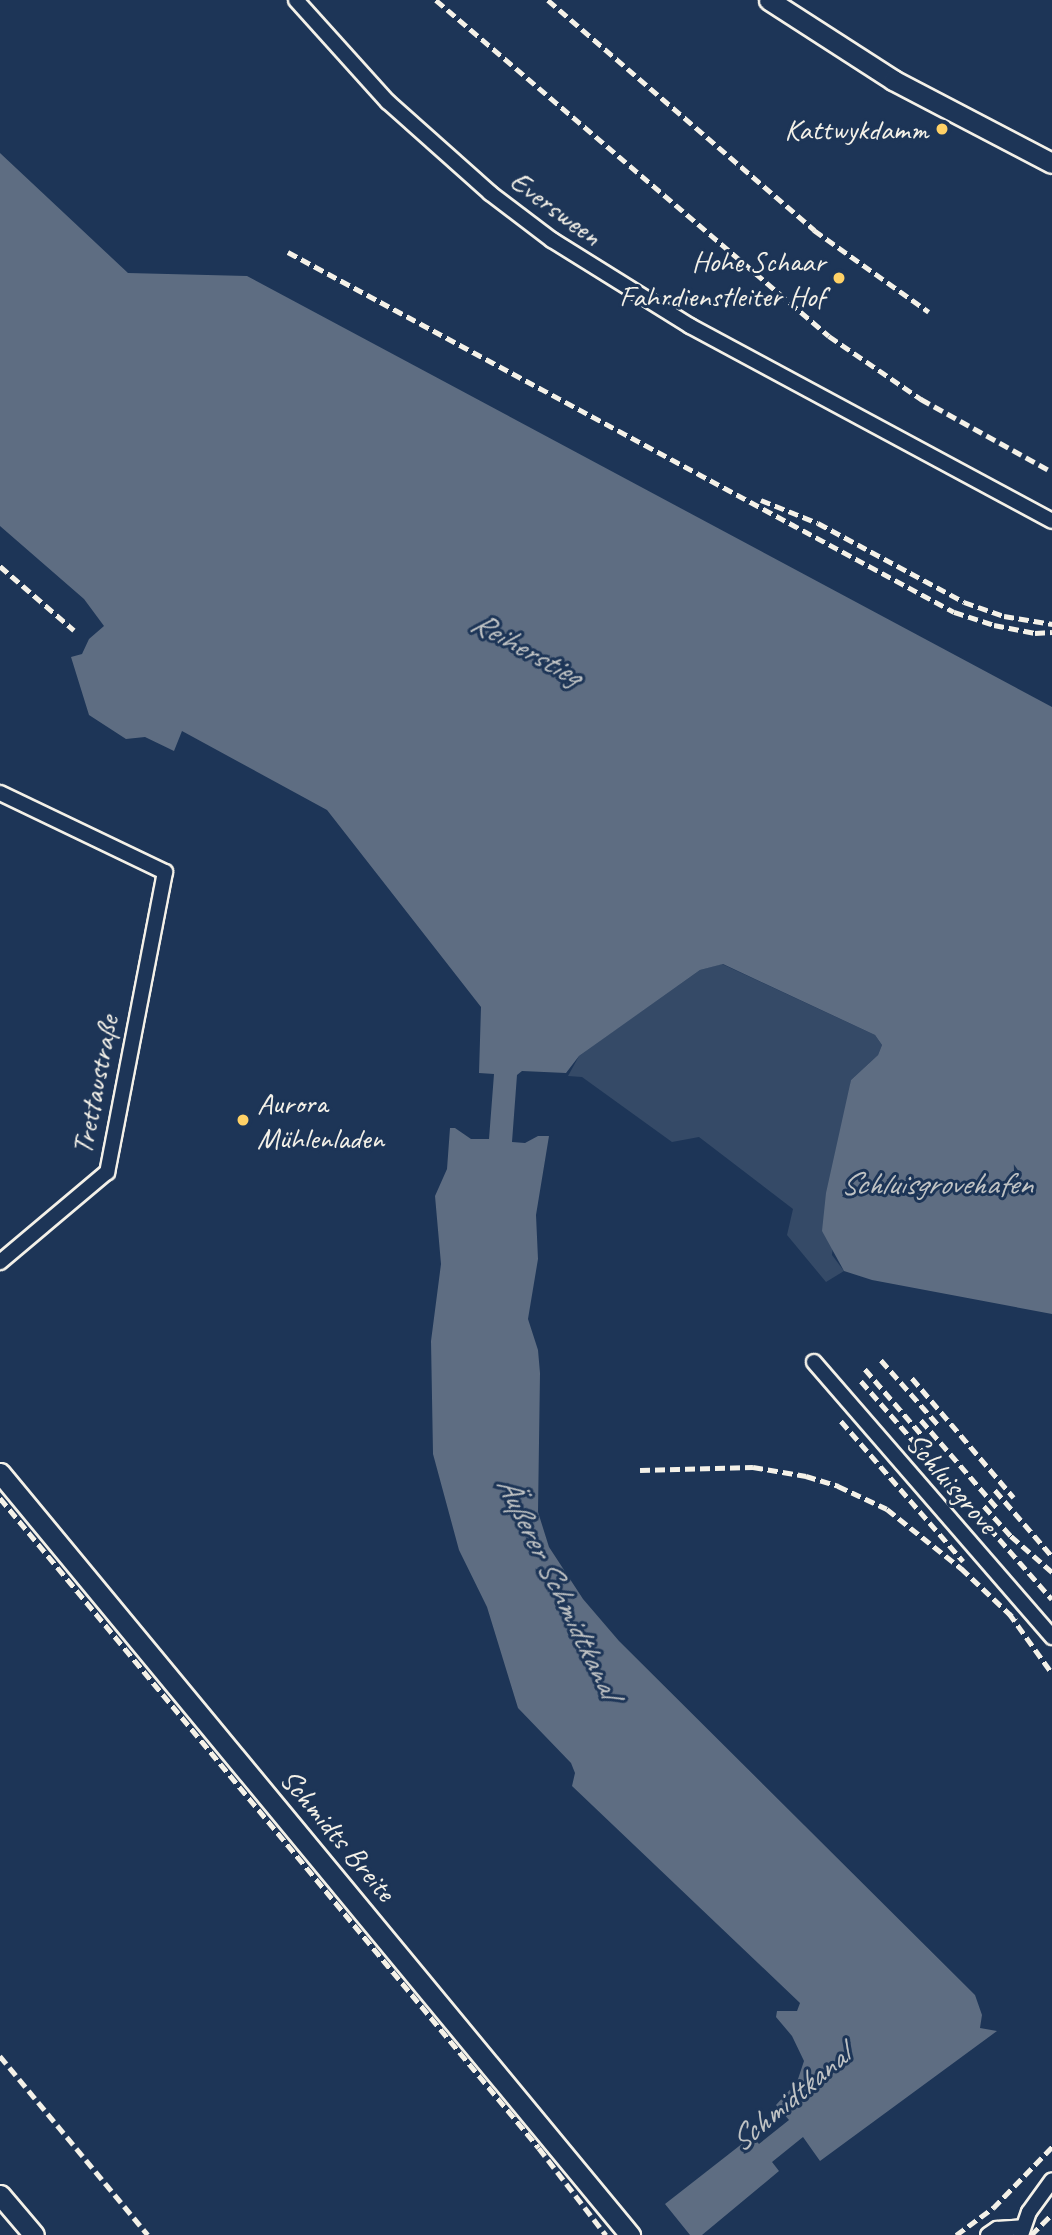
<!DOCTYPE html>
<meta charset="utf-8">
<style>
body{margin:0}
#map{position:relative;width:1052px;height:2235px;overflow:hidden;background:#1d3557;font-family:Caveat,sans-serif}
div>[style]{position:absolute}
.green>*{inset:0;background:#354a67}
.water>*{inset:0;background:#5e6d82}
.roads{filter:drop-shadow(2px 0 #f4f1e8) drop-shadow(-2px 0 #f4f1e8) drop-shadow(0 2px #f4f1e8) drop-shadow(0 -2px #f4f1e8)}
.street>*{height:14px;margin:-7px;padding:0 7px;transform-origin:7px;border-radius:7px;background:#1d3557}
.secondary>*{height:19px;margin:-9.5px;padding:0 9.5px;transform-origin:9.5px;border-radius:9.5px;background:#1d3557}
.rail>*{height:4.5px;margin-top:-2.25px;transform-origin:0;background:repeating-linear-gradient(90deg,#f4f1e8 0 10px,transparent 0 15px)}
.dots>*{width:19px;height:19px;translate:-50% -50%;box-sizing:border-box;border:4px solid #1d3557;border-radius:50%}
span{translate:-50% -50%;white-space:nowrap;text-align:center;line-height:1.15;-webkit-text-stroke:6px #1d3557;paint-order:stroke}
.poi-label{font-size:30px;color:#f4f1e8}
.right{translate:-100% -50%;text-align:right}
.left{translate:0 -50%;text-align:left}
.street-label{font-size:30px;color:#f4f1e8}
.water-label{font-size:32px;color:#c0c3c4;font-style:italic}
</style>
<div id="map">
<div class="green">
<div style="clip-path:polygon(722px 964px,875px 1035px,882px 1045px,878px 1055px,851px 1080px,832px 1255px,844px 1271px,826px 1282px,787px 1235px,793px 1209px,699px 1137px,672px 1142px,582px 1077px,568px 1076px,579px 1056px,608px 1035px,700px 970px)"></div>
</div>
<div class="water">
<div style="clip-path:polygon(0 153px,128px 273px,247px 276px,1052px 707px,1052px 1314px,872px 1280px,844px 1271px,822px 1231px,826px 1193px,851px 1080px,878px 1055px,882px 1045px,875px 1035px,723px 964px,700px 970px,579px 1056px,566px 1073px,522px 1071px,517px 1075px,512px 1142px,525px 1143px,538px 1136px,549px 1136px,536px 1215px,538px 1259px,528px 1319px,538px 1350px,540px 1373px,538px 1512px,549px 1547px,583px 1599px,619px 1641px,975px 1995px,982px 2015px,980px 2028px,997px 2031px,820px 2161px,803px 2137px,772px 2162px,779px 2171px,702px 2235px,690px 2235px,665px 2204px,752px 2136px,759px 2144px,789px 2120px,776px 2105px,797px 2082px,804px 2061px,792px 2036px,776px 2017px,777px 2011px,797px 2011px,800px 2003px,572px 1786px,575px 1773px,571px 1763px,518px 1708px,487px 1607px,459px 1550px,433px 1454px,431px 1341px,441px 1264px,435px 1196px,447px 1169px,450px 1128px,455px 1128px,471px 1139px,489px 1139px,494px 1074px,479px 1073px,481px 1007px,327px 810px,182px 731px,174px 751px,145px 737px,126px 739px,89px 715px,71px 657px,82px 654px,89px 639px,104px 626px,84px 599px,0 526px)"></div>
</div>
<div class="roads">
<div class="street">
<div style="left:296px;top:0;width:137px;rotate:48deg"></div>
<div style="left:388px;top:102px;width:137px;rotate:41.7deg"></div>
<div style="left:490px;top:193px;width:78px;rotate:37.2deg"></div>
<div style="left:552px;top:240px;width:163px;rotate:31.9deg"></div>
<div style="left:690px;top:326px;width:411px;rotate:28.3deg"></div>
<div style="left:0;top:793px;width:183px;rotate:25.6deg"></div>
<div style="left:165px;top:872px;width:306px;rotate:100.9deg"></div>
<div style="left:107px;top:1172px;width:140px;rotate:139.9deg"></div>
<div style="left:814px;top:1362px;width:364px;rotate:49.1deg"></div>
<div style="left:988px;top:2235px;width:11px;rotate:-34deg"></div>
<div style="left:997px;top:2229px;width:26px;rotate:-4deg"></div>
<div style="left:1021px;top:2235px;width:24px;rotate:-71deg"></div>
<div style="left:1029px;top:2212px;width:39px;rotate:-54deg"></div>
</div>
<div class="secondary">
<div style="left:769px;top:0;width:148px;rotate:32.8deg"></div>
<div style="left:893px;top:80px;width:179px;rotate:27.6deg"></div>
<div style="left:0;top:1473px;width:989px;rotate:50.42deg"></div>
<div style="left:0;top:2195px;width:52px;rotate:49.6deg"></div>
</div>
</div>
<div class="rail">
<div style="left:436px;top:0;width:517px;rotate:40.53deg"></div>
<div style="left:829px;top:336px;width:112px;rotate:34.4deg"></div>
<div style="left:921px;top:399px;width:150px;rotate:29.1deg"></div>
<div style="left:548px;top:0;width:352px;rotate:40.8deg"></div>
<div style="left:814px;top:230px;width:141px;rotate:35.5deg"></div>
<div style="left:288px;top:252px;width:757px;rotate:28.39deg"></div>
<div style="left:954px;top:612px;width:42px;rotate:18deg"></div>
<div style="left:994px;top:625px;width:42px;rotate:11deg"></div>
<div style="left:1035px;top:633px;width:17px;rotate:-3deg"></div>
<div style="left:761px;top:500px;width:61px;rotate:22deg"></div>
<div style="left:818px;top:523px;width:166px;rotate:28.4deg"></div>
<div style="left:964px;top:602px;width:42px;rotate:19.3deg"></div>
<div style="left:1004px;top:616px;width:49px;rotate:9.5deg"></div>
<div style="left:0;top:566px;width:98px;rotate:40.9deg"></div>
<div style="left:881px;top:1360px;width:89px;rotate:48.6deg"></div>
<div style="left:865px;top:1369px;width:87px;rotate:49.2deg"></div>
<div style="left:912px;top:1378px;width:157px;rotate:49.6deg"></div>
<div style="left:861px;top:1381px;width:290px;rotate:48.8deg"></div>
<div style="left:921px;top:1420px;width:119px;rotate:49.1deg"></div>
<div style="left:841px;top:1421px;width:186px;rotate:48.9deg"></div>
<div style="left:640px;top:1470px;width:113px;rotate:-1.5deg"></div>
<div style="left:753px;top:1467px;width:54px;rotate:9.6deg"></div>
<div style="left:806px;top:1476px;width:34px;rotate:17deg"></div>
<div style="left:838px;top:1486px;width:54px;rotate:25.1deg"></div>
<div style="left:887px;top:1509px;width:95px;rotate:38.6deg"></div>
<div style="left:961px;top:1568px;width:76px;rotate:43.4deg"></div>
<div style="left:995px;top:1490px;width:87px;rotate:49.2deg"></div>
<div style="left:0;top:1498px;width:844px;rotate:50.33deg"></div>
<div style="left:539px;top:2148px;width:110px;rotate:52.4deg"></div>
<div style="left:984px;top:1506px;width:40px;rotate:48deg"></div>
<div style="left:1011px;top:1536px;width:55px;rotate:41.3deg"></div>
<div style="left:1009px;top:1613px;width:74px;rotate:54.4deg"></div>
<div style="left:0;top:2056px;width:232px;rotate:50.4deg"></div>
<div style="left:956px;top:2235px;width:46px;rotate:-36.1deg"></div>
<div style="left:993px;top:2208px;width:85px;rotate:-46deg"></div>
<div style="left:1031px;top:2235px;width:30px;rotate:-45deg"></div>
</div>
<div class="dots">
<div style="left:942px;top:129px;background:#ffd166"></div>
<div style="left:839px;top:278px;background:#ffd166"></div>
<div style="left:243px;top:1120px;background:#ffd166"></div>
</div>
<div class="poi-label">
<span class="right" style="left:928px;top:129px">Kattwykdamm</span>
<span class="right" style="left:825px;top:278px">Hohe Schaar<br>Fahrdienstleiter Hof</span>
<span class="left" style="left:257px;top:1120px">Aurora<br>Mühlenladen</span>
</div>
<div class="street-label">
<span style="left:556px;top:208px;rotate:36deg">Eversween</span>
<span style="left:95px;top:1085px;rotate:-79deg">Trettaustraße</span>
<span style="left:952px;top:1483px;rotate:49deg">Schluisgrove</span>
<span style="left:338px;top:1835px;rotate:50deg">Schmidts Breite</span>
</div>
<div class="water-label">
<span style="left:526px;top:649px;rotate:29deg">Reiherstieg</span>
<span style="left:936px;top:1184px">Schluisgrovehafen</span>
<span style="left:558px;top:1587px;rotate:64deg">Äußerer Schmidtkanal</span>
<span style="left:790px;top:2099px;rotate:-40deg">Schmidtkanal</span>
</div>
</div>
